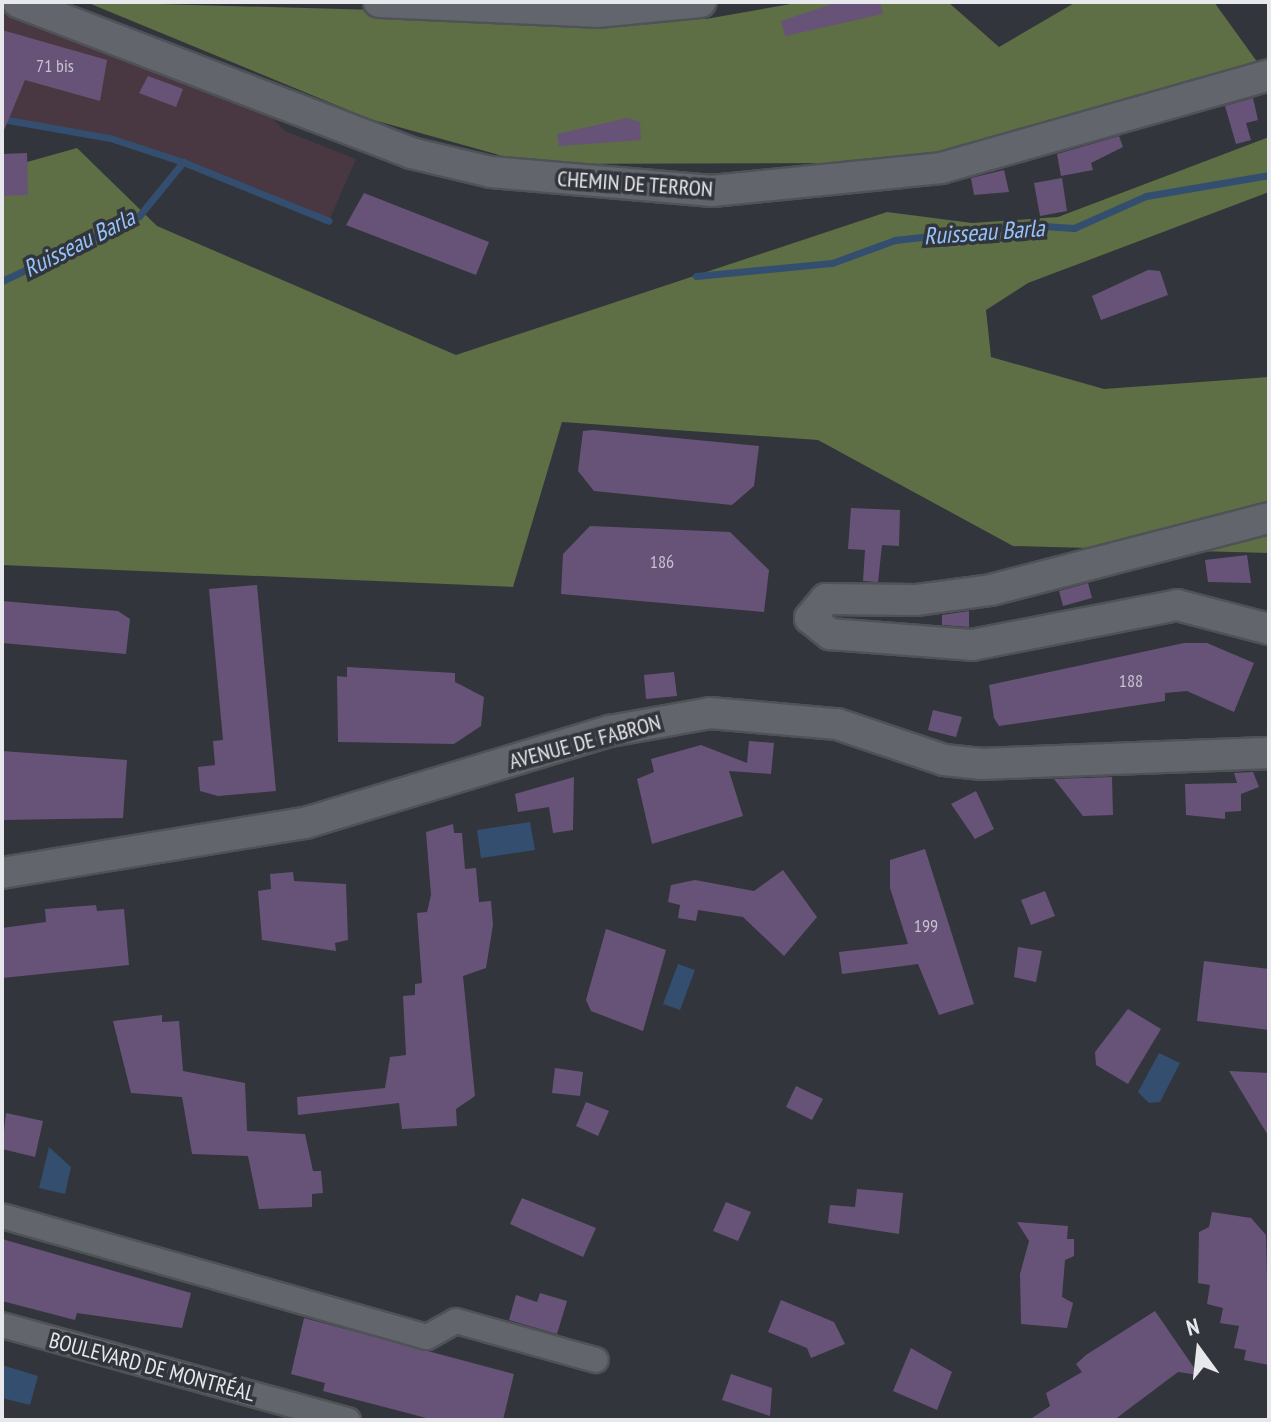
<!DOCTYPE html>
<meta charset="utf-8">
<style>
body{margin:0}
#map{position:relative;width:1271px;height:1422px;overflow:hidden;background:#32353b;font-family:"PT Sans Narrow",sans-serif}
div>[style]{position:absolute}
.industrial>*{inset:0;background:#493741}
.forest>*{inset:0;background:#5e6e45}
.water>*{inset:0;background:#334e6f}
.stream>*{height:7px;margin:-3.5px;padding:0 3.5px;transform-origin:3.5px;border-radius:3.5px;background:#334e6f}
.building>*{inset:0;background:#685378}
.roads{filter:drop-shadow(2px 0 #4f5257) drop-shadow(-2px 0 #4f5257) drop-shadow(0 2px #4f5257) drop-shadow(0 -2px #4f5257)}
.minor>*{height:24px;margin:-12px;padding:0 12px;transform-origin:12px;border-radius:12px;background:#62656b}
.tertiary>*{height:30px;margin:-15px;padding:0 15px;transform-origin:15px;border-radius:15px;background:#62656b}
span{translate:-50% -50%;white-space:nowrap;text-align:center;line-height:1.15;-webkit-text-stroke:7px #32353b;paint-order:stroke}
.number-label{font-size:18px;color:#c7c3cf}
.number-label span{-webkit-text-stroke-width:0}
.street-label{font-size:22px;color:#e7e8ec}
.water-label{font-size:24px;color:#95c3fc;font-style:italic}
.frame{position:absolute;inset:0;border:4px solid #e7e8ec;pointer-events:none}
.north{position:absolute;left:1159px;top:1310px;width:80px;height:80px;-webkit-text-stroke:6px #32353b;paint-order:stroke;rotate:345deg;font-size:22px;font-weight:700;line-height:32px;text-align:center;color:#e7e8ec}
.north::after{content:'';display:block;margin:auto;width:28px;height:36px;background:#e7e8ec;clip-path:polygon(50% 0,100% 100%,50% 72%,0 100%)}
</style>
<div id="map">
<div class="industrial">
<div style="clip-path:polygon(2px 5px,258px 104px,285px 131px,356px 159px,329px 221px,110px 138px,2px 119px)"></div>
</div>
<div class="forest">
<div style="clip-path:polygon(86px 2px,706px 19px,802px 2px,948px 2px,999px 47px,1076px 2px,1214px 2px,1258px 63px,896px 163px,532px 164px,370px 119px)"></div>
<div style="clip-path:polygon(1269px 137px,1269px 192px,1028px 283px,986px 310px,991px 357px,1104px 389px,1269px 377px,1269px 553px,1013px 546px,818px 440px,562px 422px,513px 587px,2px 565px,2px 169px,77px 148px,157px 226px,456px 355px,887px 212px,972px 223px,1058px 217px)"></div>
</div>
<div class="water">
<div style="clip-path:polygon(530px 822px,535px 850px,481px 858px,477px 830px)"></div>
<div style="clip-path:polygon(678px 964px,695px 970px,680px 1010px,663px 1004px)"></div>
<div style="clip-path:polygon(1159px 1053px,1180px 1063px,1160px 1102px,1149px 1103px,1138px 1092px)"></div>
<div style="clip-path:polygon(49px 1147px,71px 1167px,65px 1194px,39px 1188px)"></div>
<div style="clip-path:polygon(2px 1365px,38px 1376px,30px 1405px,2px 1398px)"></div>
</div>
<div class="stream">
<div style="left:2px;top:119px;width:110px;rotate:10deg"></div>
<div style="left:110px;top:138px;width:77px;rotate:18.2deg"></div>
<div style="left:696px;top:276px;width:137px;rotate:-5.5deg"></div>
<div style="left:832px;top:263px;width:67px;rotate:-20.1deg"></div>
<div style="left:895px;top:240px;width:134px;rotate:-6.4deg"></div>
<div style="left:1028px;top:225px;width:46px;rotate:3.7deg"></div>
<div style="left:1074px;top:228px;width:79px;rotate:-24deg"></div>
<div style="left:1146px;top:196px;width:125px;rotate:-9.7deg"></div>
<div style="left:2px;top:281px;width:152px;rotate:-25.4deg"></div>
<div style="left:139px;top:216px;width:70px;rotate:-50.8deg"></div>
<div style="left:183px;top:162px;width:157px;rotate:22deg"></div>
</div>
<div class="building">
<div style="clip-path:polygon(838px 2px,880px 2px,883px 14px,785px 36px,781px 21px)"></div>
<div style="clip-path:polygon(2px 30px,107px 60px,100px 101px,25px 80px,2px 135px)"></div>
<div style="clip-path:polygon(148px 76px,183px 89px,176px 107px,139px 93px)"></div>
<div style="clip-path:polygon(1253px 98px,1258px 120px,1246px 123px,1251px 140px,1236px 144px,1225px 106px)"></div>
<div style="clip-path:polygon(627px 118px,640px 122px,641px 140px,559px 146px,557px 134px)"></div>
<div style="clip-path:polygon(1119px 136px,1123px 147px,1091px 163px,1093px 170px,1061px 176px,1057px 154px)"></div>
<div style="clip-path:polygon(27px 153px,28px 195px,2px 196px,2px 154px)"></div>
<div style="clip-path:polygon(1004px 170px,1009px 192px,974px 195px,971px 178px)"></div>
<div style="clip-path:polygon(1062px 178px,1067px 211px,1040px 216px,1034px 183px)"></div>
<div style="clip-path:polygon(364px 193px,489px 242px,476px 275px,346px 225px)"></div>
<div style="clip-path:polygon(1148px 270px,1160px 271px,1168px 295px,1101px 320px,1092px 296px)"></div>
<div style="clip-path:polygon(593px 430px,759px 446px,754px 486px,732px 505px,594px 491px,578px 471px,583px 431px)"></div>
<div style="clip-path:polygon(851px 508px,900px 510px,899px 546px,882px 545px,878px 582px,863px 581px,865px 550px,848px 549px)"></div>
<div style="clip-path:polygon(590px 526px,730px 532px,769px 570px,764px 612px,561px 594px,563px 554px)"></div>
<div style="clip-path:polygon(1247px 555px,1251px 583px,1208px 582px,1205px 560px)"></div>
<div style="clip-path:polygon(1088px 583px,1092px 598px,1063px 606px,1059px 591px)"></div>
<div style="clip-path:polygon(257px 585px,276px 791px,218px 796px,200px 791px,198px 767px,215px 765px,213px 741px,223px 740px,209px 589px)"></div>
<div style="clip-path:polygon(2px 601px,118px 611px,130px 619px,126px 654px,2px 643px)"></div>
<div style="clip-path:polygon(969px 611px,969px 627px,942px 625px,942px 615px)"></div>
<div style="clip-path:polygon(1184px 643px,1207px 643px,1254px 663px,1234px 712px,1187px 691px,1165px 693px,1165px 701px,1027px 722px,999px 726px,994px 718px,989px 685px)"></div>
<div style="clip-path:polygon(347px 667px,455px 673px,455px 682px,484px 697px,481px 726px,454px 744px,338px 742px,337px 676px,347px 677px)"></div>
<div style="clip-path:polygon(674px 672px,677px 696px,646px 699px,644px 675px)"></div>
<div style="clip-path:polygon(933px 710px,962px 717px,956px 737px,928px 730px)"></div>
<div style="clip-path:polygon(749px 741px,774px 743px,771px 774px,729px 771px,743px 816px,652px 844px,637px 779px,654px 772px,651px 759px,701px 745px,747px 763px)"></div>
<div style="clip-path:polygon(2px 751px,127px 760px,123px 818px,2px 820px)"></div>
<div style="clip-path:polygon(1253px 772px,1259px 787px,1241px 794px,1241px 811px,1225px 812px,1225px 819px,1186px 815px,1185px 784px,1237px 783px,1234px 773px)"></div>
<div style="clip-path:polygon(574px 777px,573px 830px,553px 833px,549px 807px,518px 812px,515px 794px)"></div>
<div style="clip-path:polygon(1112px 777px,1113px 815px,1083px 816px,1054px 779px)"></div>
<div style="clip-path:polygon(976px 791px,994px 829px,975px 839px,951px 804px)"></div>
<div style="clip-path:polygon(453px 824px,454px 833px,462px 833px,465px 869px,476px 868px,479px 902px,491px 901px,493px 925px,486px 968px,463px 976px,475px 1096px,456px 1109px,457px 1126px,402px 1129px,399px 1103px,298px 1115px,297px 1097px,385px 1088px,390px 1057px,406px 1055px,403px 996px,415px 995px,415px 984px,422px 983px,417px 913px,427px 912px,431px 895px,426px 832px)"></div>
<div style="clip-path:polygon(925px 849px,974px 1004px,939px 1015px,918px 964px,842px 974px,839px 952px,908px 944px,890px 888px,890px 860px)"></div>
<div style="clip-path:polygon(783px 870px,817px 917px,784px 956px,743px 917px,698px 910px,696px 921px,678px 918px,680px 905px,668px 902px,671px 885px,695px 880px,754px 891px)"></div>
<div style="clip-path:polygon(293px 872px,294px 881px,346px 884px,348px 940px,335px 943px,336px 951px,262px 940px,258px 891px,271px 889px,270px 874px)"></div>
<div style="clip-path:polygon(1045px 891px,1055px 916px,1031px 925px,1021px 900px)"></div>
<div style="clip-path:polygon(96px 905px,97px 911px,124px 909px,129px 965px,2px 978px,2px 928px,46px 922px,45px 909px)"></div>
<div style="clip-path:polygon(606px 929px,666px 950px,643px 1031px,591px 1011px,586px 1000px)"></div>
<div style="clip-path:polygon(1018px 947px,1042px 951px,1036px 982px,1014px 977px)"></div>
<div style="clip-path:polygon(1204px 961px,1269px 969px,1269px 1030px,1197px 1021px)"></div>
<div style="clip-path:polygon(1128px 1009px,1161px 1029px,1128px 1084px,1096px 1065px,1095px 1052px)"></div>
<div style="clip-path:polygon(162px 1015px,162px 1022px,179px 1021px,183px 1071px,245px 1083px,247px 1131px,305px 1134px,313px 1171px,321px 1171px,323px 1193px,312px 1194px,312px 1207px,259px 1209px,248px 1156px,192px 1154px,182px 1097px,131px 1093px,113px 1021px)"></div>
<div style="clip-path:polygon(555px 1068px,583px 1072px,580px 1096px,552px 1093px)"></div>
<div style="clip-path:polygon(1229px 1071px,1269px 1073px,1269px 1137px)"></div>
<div style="clip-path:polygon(796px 1086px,823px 1099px,812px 1120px,786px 1107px)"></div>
<div style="clip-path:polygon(586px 1102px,609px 1111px,598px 1136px,576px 1126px)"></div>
<div style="clip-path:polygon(6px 1113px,43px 1121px,35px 1157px,2px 1149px)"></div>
<div style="clip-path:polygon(857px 1189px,903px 1193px,899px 1234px,828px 1223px,830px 1205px,855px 1207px)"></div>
<div style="clip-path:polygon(522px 1198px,596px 1228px,583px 1257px,510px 1224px)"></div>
<div style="clip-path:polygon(726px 1202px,751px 1212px,738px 1241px,713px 1231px)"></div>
<div style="clip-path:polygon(1212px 1212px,1251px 1218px,1266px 1235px,1269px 1365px,1244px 1360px,1246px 1350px,1234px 1348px,1239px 1326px,1220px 1323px,1223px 1308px,1207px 1304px,1210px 1285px,1198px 1283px,1199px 1232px,1209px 1227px)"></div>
<div style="clip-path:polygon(1017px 1222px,1068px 1226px,1067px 1239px,1074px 1239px,1074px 1256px,1065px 1260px,1062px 1297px,1073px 1303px,1067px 1328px,1021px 1324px,1020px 1274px,1029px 1241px)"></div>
<div style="clip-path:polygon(2px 1239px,191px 1293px,182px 1328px,77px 1313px,75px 1320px,2px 1301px)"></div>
<div style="clip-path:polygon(540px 1293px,567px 1301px,557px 1334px,509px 1320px,516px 1295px,537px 1302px)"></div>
<div style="clip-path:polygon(781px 1300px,834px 1322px,845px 1344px,811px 1358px,807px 1348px,768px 1332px)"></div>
<div style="clip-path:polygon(1155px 1311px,1199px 1375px,1178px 1372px,1114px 1420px,1029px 1420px,1050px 1406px,1046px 1393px,1082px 1372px,1076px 1364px,1086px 1355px)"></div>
<div style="clip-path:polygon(304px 1318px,514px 1374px,503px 1420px,434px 1420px,323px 1391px,325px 1383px,291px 1374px)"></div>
<div style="clip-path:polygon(911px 1348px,952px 1372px,937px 1410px,893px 1391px)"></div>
<div style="clip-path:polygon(731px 1374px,772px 1388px,770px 1416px,722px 1400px)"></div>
</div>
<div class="roads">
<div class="minor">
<div style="left:2px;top:1216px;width:442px;rotate:15.9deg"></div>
<div style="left:427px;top:1337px;width:33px;rotate:-29deg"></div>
<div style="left:456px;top:1321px;width:145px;rotate:15.6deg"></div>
<div style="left:2px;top:1325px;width:359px;rotate:15.4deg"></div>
</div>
<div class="tertiary">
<div style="left:18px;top:2px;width:421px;rotate:21deg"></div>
<div style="left:411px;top:153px;width:82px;rotate:13.4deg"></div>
<div style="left:491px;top:172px;width:222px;rotate:4.9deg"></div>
<div style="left:712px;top:191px;width:230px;rotate:-5.7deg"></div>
<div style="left:941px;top:168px;width:341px;rotate:-15.8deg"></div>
<div style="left:379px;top:2px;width:218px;rotate:2.6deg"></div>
<div style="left:597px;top:12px;width:104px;rotate:-5.5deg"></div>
<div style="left:1269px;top:518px;width:287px;rotate:165.5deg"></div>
<div style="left:991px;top:590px;width:76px;rotate:172.4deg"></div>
<div style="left:916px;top:600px;width:90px;rotate:-179.4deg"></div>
<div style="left:826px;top:599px;width:25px;rotate:130deg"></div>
<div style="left:810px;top:618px;width:26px;rotate:39deg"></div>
<div style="left:830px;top:634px;width:142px;rotate:4.4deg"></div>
<div style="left:972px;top:645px;width:209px;rotate:-11deg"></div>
<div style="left:1177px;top:605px;width:95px;rotate:14.6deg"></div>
<div style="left:2px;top:873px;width:307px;rotate:-9.4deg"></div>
<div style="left:305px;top:823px;width:319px;rotate:-16.8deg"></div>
<div style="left:610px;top:731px;width:102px;rotate:-10.2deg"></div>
<div style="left:710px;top:713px;width:127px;rotate:5deg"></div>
<div style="left:837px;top:724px;width:113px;rotate:18.6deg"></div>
<div style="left:944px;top:760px;width:38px;rotate:6deg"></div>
<div style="left:982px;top:764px;width:287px;rotate:-2.2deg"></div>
</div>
</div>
<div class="number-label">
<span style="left:55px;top:66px">71 bis</span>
<span style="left:662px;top:562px">186</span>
<span style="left:1131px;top:681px">188</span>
<span style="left:926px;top:926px">199</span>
</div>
<div class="street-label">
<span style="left:635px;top:184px;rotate:4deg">CHEMIN DE TERRON</span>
<span style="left:585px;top:742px;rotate:-15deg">AVENUE DE FABRON</span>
<span style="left:152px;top:1367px;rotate:15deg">BOULEVARD DE MONTRÉAL</span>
</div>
<div class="water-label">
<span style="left:984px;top:232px;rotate:-4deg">Ruisseau Barla</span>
<span style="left:79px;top:243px;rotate:-27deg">Ruisseau Barla</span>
</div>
<div class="frame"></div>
<div class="north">N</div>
</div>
